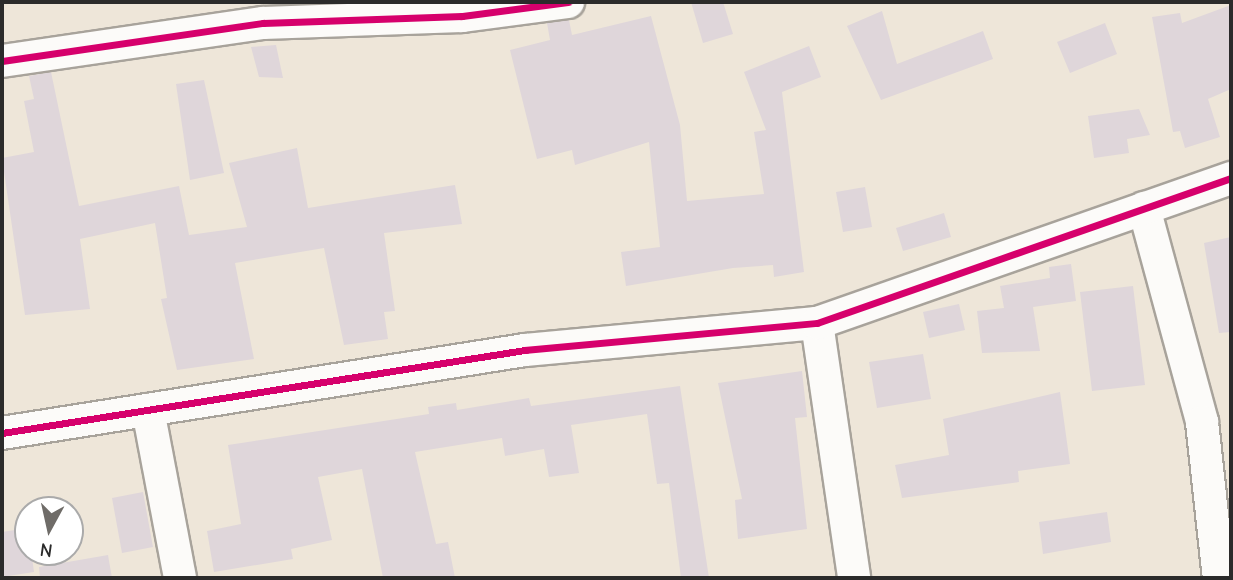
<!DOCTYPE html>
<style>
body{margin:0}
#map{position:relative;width:1233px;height:580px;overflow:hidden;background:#eee6d9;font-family:"Comic Neue",sans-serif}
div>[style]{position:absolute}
.building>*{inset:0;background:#dfd6da}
.roads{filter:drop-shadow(2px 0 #a8a39b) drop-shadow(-2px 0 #a8a39b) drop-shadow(0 2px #a8a39b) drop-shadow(0 -2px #a8a39b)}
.minor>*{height:32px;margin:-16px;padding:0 16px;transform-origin:16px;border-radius:16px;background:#fcfbf9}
.cycleway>*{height:7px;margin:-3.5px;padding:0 3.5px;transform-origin:3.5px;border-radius:3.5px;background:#d6006c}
span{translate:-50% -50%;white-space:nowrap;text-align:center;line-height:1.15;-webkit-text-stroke:7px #fff;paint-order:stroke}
.frame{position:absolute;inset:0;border:4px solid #2b2b2b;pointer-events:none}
.north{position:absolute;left:14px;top:496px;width:70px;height:70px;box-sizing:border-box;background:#fff;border:2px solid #aaa;border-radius:50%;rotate:188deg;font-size:19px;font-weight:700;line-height:28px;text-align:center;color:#2b2b2b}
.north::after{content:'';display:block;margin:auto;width:24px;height:32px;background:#6f6c68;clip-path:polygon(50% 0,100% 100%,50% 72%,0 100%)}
</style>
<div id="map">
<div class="building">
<div style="clip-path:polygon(691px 2px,723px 2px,733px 34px,703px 43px)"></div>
<div style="clip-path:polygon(1231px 5px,1231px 89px,1208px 99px,1220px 137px,1185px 148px,1180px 131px,1173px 132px,1152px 17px,1180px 13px,1182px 23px)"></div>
<div style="clip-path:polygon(882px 11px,897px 64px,983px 31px,993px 59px,881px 100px,847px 26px)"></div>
<div style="clip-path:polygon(651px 16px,680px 125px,687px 201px,764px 194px,754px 132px,766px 130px,744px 72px,809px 46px,821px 77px,782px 92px,804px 272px,774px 277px,773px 265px,733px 268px,626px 286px,621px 252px,660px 247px,649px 142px,575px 165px,572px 150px,537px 159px,510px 50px,550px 40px,547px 23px,569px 20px,572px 35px)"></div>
<div style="clip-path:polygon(1105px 23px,1117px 54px,1070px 73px,1057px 42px)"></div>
<div style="clip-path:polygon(276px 45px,283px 78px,259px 77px,251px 47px)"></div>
<div style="clip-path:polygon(51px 72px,79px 206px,179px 186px,189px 235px,247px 227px,229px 163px,297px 148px,308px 208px,455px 185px,462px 224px,384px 233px,395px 311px,384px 312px,388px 339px,344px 345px,324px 248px,235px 263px,254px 359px,177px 370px,161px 299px,167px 298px,155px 223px,80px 239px,90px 309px,25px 315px,2px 158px,34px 152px,24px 101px,34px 99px,29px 76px)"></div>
<div style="clip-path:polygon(204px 80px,224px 173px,190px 180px,176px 84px)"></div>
<div style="clip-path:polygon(1139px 109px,1150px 135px,1127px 139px,1129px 153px,1094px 158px,1088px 116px)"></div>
<div style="clip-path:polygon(865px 187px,872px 227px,843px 232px,836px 192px)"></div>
<div style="clip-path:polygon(944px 213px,951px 237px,903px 251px,896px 228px)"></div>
<div style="clip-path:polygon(1231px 237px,1231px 332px,1219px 333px,1204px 243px)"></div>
<div style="clip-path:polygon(1071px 264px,1076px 301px,1033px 307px,1040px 351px,982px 353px,977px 311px,1004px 308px,1000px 286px,1050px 278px,1049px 267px)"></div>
<div style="clip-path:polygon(1133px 286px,1145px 385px,1092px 391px,1080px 292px)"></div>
<div style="clip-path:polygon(959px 304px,965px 330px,929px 338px,923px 312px)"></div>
<div style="clip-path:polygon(923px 354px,931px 399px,877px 408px,869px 362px)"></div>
<div style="clip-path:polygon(802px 371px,807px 417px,795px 418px,807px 529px,738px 539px,735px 500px,742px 499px,718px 383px)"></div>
<div style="clip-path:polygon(680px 386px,709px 578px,681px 578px,669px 483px,657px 484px,647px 414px,571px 425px,579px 473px,549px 477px,544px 449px,505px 456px,502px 438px,415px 452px,436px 544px,448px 542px,455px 578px,383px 578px,362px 469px,318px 477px,332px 540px,291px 549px,293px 559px,214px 572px,207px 531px,241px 524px,228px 445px,429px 414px,428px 407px,456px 403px,457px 410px,529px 398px,531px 406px)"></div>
<div style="clip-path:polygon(1060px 392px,1070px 464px,1018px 471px,1019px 482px,902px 498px,895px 465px,949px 455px,943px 419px)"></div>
<div style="clip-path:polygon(143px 492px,153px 547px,122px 553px,112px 498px)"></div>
<div style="clip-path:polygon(1107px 512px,1111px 542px,1043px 554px,1039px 522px)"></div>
<div style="clip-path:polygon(28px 528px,34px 572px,2px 577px,2px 532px)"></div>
<div style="clip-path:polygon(108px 555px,112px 578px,40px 578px,39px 567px)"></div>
</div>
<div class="roads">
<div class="minor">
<div style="left:2px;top:61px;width:264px;rotate:-8.3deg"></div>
<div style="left:263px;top:23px;width:199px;rotate:-2deg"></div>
<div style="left:462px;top:16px;width:107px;rotate:-7.5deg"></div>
<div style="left:1144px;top:208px;width:222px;rotate:74.8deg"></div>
<div style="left:1202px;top:422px;width:157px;rotate:83.8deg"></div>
<div style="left:817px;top:323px;width:258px;rotate:81.7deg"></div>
<div style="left:148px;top:410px;width:171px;rotate:79.2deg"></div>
<div style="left:2px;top:433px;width:530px;rotate:-9.02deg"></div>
<div style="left:525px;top:350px;width:293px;rotate:-5.3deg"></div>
<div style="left:817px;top:323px;width:439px;rotate:-19.3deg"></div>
</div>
</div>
<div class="cycleway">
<div style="left:2px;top:61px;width:264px;rotate:-8.3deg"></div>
<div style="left:263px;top:23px;width:199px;rotate:-2deg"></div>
<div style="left:462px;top:16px;width:107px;rotate:-7.5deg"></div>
<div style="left:2px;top:433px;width:530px;rotate:-9.02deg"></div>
<div style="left:525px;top:350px;width:293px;rotate:-5.3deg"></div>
<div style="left:817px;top:323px;width:439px;rotate:-19.3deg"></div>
</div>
<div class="frame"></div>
<div class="north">N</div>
</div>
